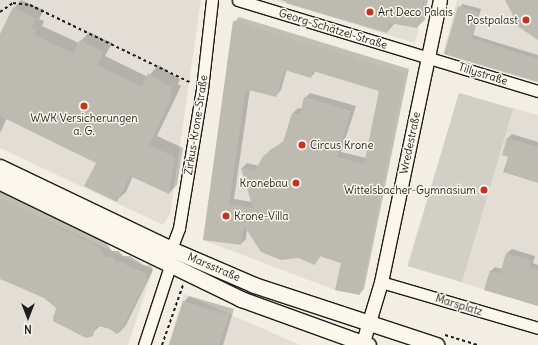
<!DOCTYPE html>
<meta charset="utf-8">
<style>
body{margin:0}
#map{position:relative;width:538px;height:345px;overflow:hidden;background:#f2eee4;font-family:Delius,sans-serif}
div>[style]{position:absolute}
.built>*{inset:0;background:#e2ded5}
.green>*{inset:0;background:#d2cfc6}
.shadow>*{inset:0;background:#0003}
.building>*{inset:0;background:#bdbab1}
.path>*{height:2px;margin-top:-1px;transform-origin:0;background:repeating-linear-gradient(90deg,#1c1c1c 0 3px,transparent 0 6px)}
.roads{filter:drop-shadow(1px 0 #1c1c1c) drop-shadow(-1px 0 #1c1c1c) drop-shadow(0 1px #1c1c1c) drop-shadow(0 -1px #1c1c1c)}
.minor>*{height:11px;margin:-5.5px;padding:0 5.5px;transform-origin:5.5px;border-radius:5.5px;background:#fbf7ec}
.tertiary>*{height:13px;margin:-6.5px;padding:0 6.5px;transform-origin:6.5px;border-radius:6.5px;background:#fbf7ec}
.secondary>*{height:15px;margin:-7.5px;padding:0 7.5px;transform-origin:7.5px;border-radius:7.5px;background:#fbf7ec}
.dots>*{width:11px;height:11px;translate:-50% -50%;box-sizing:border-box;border:2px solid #fbf7ec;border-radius:50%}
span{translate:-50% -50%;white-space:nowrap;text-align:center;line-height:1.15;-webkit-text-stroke:3px #fbf7ec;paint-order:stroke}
.poi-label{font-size:11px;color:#1c1c1c}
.left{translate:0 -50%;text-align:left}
.right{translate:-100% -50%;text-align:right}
.street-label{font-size:11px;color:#1c1c1c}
.north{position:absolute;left:8px;top:297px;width:40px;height:40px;-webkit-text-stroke:3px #fbf7ec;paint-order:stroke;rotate:180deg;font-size:11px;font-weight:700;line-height:16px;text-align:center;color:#1c1c1c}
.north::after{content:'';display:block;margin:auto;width:14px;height:18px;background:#1c1c1c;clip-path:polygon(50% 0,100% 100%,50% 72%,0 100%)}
</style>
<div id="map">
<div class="built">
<div style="clip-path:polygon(0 0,201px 0,170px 214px,163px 225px,0 148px)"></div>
<div style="clip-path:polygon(274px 0,425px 0,415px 43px)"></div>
<div style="clip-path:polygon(457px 0,538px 0,538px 83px,443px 54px)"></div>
<div style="clip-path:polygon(233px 21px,404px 74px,360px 295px,335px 290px,203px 240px)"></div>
<div style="clip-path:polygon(459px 93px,538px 115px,538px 306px,407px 266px)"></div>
<div style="clip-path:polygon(0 199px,153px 270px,128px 345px,0 345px)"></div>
<div style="clip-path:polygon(184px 294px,300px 345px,168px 345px)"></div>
</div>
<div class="green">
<div style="clip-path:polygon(459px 93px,513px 109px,462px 282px,408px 266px)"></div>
<div style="clip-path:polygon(0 176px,342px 319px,341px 323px,220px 281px)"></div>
</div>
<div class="shadow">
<div style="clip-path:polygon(21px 0,44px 10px,39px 19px,44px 21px,42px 26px,79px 43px,89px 32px,112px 43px,105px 56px,148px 77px,158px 65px,180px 79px,178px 84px,181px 86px,157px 136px,183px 148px,177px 185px,169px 193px,133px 176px,126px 192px,117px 200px,97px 162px,7px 118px,0 133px,0 36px,14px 8px)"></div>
<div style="clip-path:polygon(281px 0,428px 0,425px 20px,417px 27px,395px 23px,387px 32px)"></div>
<div style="clip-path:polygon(462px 4px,481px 9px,473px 35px,538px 55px,538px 81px,445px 53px)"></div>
<div style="clip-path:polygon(evenodd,239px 17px,409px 69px,364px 289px,359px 294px,342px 263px,321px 255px,315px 264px,247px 229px,246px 239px,241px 244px,204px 239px,234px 22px,239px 17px,287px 69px,311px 77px,316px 71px,380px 90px,366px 158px,341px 152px,356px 106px,310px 93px,305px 98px,302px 109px,298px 108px,293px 113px,284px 141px,269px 151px,259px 166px,247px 163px,242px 168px,252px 202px,234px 199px,250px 89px,276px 96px,281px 90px,287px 69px)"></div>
<div style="clip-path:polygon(512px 134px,538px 142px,538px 181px,509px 156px,503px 154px,508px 138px)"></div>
<div style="clip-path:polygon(0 190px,104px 240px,112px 251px,119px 251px,123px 256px,130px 256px,144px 265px,151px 266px,153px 270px,126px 325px,120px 332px,100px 326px,88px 337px,55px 322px,53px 317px,57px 308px,44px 297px,0 278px)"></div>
<div style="clip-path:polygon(512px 249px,535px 256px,533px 263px,538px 265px,538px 305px,491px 271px,495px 267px,502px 269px,507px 253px)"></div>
<div style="clip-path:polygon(189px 296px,234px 309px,223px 345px,170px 345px,184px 302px)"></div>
</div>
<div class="building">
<div style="clip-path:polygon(286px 0,424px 0,417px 28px,389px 23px,387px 33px,286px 3px)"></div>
<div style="clip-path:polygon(505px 0,538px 0,538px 40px,519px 27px)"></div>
<div style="clip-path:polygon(458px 6px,479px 12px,471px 38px,538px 59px,538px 82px,444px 54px)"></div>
<div style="clip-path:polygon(13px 7px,36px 19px,31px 28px,37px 30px,34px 35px,73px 53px,80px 40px,104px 52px,97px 65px,142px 87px,148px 73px,172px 88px,170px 93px,173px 95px,149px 145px,175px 157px,169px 194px,130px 176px,117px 202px,84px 186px,96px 163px,0 116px,0 34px)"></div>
<div style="clip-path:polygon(evenodd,233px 21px,404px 74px,360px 295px,335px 290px,341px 263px,319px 256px,315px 265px,298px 258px,281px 260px,261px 252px,244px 226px,241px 245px,203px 240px,233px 21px,285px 70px,311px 78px,313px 71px,379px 91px,364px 164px,337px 157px,351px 111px,304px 97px,300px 114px,292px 113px,283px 142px,263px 156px,255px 171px,241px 168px,253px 208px,229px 204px,246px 89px,276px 97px,285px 70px)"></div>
<div style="clip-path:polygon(507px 138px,538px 147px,538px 183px,503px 172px,508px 157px,502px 155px)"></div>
<div style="clip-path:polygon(0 199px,98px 246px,106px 257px,113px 257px,116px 262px,123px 262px,127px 266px,146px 273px,147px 279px,120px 332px,117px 334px,108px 328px,95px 326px,93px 336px,86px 338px,53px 321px,56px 308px,44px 298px,0 279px)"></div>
<div style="clip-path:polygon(506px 253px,531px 260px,529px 267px,538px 270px,538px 306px,484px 290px,490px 270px,500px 274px)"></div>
<div style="clip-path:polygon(183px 301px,229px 315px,219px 345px,169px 345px)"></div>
</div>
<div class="path">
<div style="left:0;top:12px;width:16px;rotate:-35deg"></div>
<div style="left:13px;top:3px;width:17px;rotate:7deg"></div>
<div style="left:30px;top:5px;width:179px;rotate:25.8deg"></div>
<div style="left:445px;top:335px;width:34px;rotate:17deg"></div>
<div style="left:162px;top:345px;width:64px;rotate:-70.7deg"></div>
</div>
<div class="roads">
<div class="minor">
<div style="left:238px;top:0;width:313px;rotate:16.9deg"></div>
<div style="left:171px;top:249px;width:22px;rotate:-69deg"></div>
<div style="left:179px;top:228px;width:141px;rotate:-80.6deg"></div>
<div style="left:202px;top:89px;width:90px;rotate:-83.6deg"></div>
<div style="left:381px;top:282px;width:164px;rotate:16.3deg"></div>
<div style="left:144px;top:345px;width:86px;rotate:-71.8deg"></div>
</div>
<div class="tertiary">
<div style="left:362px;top:345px;width:66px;rotate:-73.2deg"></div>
<div style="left:381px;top:282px;width:288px;rotate:-78.2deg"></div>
</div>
<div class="secondary">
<div style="left:0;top:167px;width:190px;rotate:25.6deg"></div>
<div style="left:171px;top:249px;width:90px;rotate:23.4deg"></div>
<div style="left:254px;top:285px;width:192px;rotate:18.2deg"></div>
<div style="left:0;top:182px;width:268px;rotate:25.9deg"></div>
<div style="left:241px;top:299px;width:135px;rotate:19.9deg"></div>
</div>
</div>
<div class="dots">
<div style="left:370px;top:12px;background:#c8321e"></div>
<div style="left:526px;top:20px;background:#c8321e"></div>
<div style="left:84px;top:106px;background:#c8321e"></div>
<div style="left:302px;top:145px;background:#c8321e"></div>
<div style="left:296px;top:183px;background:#c8321e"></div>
<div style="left:484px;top:190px;background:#c8321e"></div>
<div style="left:226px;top:216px;background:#c8321e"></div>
</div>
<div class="poi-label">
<span class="left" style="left:378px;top:12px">Art Deco Palais</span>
<span class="right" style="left:518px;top:20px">Postpalast</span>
<span style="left:84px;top:125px">WWK Versicherungen<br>a. G.</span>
<span class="left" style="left:310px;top:145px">Circus Krone</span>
<span class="right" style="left:288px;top:183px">Kronebau</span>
<span class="right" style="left:476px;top:190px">Wittelsbacher-Gymnasium</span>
<span class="left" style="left:234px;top:216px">Krone-Villa</span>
</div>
<div class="street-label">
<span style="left:333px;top:29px;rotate:17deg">Georg-Schätzel-Straße</span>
<span style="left:483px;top:74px;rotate:17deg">Tillystraße</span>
<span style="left:196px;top:125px;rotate:-81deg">Zirkus-Krone-Straße</span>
<span style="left:410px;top:143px;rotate:-78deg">Wredestraße</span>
<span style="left:214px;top:267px;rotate:23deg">Marsstraße</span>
<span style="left:459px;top:305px;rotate:17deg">Marsplatz</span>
</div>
<div class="north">N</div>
</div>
